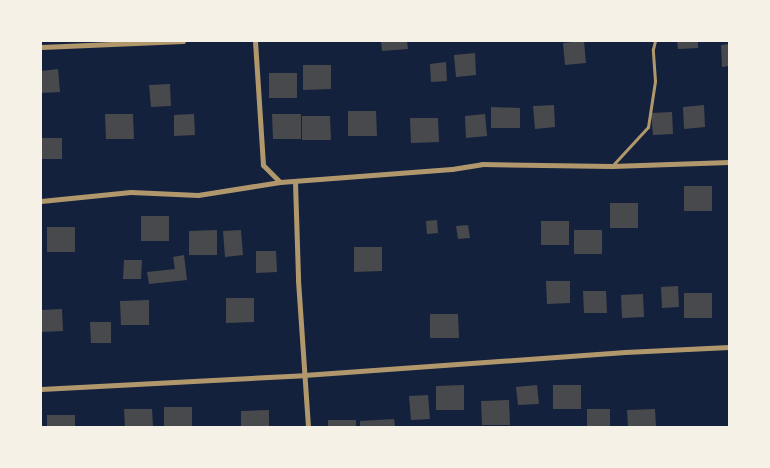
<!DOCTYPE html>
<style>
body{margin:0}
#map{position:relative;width:770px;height:468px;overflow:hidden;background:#14213d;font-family:"Alegreya Sans",sans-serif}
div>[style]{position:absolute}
.building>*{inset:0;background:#48494c}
.service>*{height:3px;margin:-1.5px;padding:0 1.5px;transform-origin:1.5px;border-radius:1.5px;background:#b1986c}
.minor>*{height:5px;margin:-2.5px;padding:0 2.5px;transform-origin:2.5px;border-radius:2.5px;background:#b1986c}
span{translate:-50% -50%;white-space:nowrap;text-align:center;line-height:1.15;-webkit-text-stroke:4px #f6f1e7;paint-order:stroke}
.frame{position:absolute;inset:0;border:42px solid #f6f1e7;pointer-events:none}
</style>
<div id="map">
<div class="building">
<div style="clip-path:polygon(381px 41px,407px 41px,408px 49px,382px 51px)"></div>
<div style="clip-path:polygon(584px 41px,586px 63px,565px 65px,563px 43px)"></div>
<div style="clip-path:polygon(677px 41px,698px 41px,698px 48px,678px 49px)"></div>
<div style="clip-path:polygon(729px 44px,729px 66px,722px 67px,721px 45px)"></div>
<div style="clip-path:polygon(475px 53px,476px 75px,456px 77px,454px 55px)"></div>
<div style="clip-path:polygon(446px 62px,447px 81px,431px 82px,430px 64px)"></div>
<div style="clip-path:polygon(303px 65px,331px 65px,331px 89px,303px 90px)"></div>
<div style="clip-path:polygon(58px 69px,60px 92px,41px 93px,41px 71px)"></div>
<div style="clip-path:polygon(269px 73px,297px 73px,297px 98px,269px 98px)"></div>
<div style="clip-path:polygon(170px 84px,171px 106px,151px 107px,149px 85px)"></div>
<div style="clip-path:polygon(554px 105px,555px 127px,535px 129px,533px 106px)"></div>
<div style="clip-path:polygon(704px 105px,705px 127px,684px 129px,683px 107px)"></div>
<div style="clip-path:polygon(491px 107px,520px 108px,520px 128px,491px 128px)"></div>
<div style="clip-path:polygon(348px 111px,376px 111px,377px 136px,348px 136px)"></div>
<div style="clip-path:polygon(672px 112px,673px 134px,653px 135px,651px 113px)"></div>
<div style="clip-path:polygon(105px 114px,133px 114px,134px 139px,106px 139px)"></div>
<div style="clip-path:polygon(194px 114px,195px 135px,174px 136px,174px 115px)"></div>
<div style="clip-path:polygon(272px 114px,301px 114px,301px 139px,273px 139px)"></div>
<div style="clip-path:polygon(485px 114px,487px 136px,466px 138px,465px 116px)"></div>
<div style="clip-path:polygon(302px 116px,330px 116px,331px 140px,302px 140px)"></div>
<div style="clip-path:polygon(410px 118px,438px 118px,439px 142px,411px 143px)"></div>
<div style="clip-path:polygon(41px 138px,62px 138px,62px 159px,42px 159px)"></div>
<div style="clip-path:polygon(684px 186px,712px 186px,712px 211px,684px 211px)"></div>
<div style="clip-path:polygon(610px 203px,638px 203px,638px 228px,610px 228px)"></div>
<div style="clip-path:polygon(141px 216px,169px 216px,169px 241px,141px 241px)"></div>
<div style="clip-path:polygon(437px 220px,438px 233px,427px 234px,426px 221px)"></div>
<div style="clip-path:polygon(541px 221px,569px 221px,569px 245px,541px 245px)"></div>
<div style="clip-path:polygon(468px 225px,470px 238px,458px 239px,456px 226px)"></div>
<div style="clip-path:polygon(47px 227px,75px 227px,75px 252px,47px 252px)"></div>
<div style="clip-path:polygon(217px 230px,217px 255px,189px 255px,189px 231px)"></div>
<div style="clip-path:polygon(241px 230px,243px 255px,225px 257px,223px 231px)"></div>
<div style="clip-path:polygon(574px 230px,602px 230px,602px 254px,574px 254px)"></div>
<div style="clip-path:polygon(354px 247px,382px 247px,382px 271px,354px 272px)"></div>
<div style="clip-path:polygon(256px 251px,276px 251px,277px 272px,256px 273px)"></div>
<div style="clip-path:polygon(184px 255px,187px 280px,149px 284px,147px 272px,175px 269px,173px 257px)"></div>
<div style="clip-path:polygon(124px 260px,142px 260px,141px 279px,123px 279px)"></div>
<div style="clip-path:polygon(546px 281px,570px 281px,570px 303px,547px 304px)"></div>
<div style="clip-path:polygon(678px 286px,679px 307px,662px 308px,661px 287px)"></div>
<div style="clip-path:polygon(583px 291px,606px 291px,607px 313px,584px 313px)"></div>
<div style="clip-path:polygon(684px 293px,712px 293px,712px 318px,684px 318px)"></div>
<div style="clip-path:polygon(643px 294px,644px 317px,622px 318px,621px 295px)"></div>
<div style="clip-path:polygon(226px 298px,254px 298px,254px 322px,226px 323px)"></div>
<div style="clip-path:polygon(149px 300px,149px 325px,121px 325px,120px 301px)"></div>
<div style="clip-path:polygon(62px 309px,63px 331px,41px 332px,41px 310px)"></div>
<div style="clip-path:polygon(430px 314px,458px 314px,459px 338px,430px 338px)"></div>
<div style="clip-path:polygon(90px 322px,111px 322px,111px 343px,91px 343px)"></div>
<div style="clip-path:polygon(464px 385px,464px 410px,436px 410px,436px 386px)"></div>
<div style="clip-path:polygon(537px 385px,539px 404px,518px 405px,516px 387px)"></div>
<div style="clip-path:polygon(553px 385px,581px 385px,581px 409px,553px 409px)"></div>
<div style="clip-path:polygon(428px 395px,430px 419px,411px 420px,409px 396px)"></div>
<div style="clip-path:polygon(509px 400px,510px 425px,482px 425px,481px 401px)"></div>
<div style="clip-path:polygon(164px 407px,192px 407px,192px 427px,164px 427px)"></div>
<div style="clip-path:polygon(124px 409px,152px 409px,153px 427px,125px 427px)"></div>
<div style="clip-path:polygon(587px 409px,610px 409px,610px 427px,587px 427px)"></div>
<div style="clip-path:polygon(655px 409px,656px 427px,628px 427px,627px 410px)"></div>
<div style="clip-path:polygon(269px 410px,269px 427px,241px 427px,241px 411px)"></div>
<div style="clip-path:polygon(47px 415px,75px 415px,75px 427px,47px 427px)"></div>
<div style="clip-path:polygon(394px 419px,395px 427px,360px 427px,360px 421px)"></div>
<div style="clip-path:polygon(328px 420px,356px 420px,356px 427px,328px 427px)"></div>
</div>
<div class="service">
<div style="left:612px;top:166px;width:53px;rotate:-47.3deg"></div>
<div style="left:648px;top:127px;width:47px;rotate:-81.3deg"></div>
<div style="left:655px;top:81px;width:32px;rotate:-94deg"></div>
<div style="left:653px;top:49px;width:8px;rotate:-76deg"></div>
</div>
<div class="minor">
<div style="left:255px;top:41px;width:124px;rotate:86.3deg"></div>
<div style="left:263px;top:165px;width:24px;rotate:45deg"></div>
<div style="left:41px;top:47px;width:142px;rotate:-2.4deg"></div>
<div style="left:295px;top:182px;width:98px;rotate:88.2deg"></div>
<div style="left:298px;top:280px;width:147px;rotate:86.1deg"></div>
<div style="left:41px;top:201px;width:90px;rotate:-5.7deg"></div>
<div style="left:131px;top:192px;width:67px;rotate:2.6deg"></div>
<div style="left:198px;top:195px;width:83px;rotate:-9deg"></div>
<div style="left:280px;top:182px;width:172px;rotate:-4.3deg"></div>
<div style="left:452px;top:169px;width:30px;rotate:-9deg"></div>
<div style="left:482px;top:164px;width:130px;rotate:0.9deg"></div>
<div style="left:612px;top:166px;width:117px;rotate:-2deg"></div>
<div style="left:41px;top:389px;width:263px;rotate:-3deg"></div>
<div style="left:304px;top:375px;width:322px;rotate:-4.1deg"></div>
<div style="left:625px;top:352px;width:104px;rotate:-2.8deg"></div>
</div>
<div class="frame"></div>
</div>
